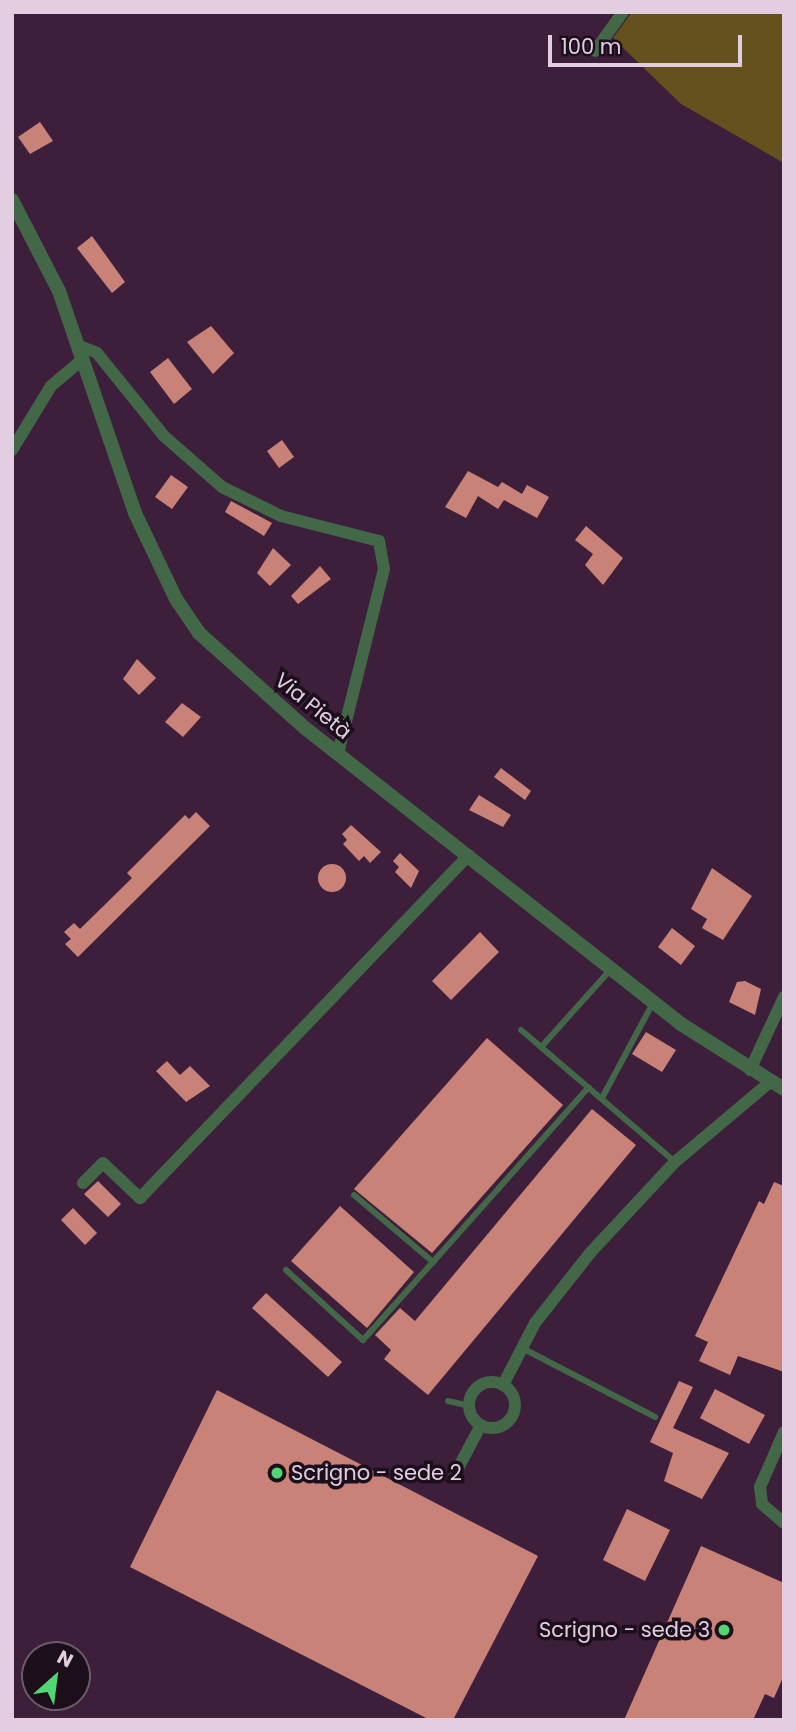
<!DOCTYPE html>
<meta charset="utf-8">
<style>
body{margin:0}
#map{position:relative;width:796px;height:1732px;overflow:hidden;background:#3d1f3c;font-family:Poppins,sans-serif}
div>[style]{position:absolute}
.green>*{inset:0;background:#64511d}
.building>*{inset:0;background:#c98278}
.round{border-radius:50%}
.service>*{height:6px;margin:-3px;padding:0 3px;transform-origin:3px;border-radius:3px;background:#426848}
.minor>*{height:12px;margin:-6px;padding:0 6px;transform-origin:6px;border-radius:6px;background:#426848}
.minor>.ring{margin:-6px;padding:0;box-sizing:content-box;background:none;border:12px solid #426848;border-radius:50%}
.tertiary>*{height:14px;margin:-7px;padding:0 7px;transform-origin:7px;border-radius:7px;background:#426848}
.dots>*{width:19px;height:19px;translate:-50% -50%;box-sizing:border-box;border:4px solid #1c0f1c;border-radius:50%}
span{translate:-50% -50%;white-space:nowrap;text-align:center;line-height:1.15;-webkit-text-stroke:7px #1c0f1c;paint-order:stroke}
.street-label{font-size:21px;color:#e2cee0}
.poi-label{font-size:21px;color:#e2cee0}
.left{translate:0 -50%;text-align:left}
.right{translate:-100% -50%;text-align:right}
.frame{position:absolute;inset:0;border:14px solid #e2cee0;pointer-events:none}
.north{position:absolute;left:21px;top:1641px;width:70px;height:70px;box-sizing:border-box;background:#1c0f1c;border:2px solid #6b5b6a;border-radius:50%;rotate:28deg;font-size:19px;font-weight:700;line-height:28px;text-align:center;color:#e2cee0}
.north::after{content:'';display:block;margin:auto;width:24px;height:32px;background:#52d673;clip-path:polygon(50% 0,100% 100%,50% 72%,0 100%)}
.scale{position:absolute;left:548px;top:35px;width:194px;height:32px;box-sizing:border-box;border:4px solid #e2cee0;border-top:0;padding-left:9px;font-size:21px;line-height:24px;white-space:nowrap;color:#e2cee0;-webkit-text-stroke:5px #1c0f1c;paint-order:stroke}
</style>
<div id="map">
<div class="green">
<div style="clip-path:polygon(632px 12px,784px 12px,784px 163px,681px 104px,613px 38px)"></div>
</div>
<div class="building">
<div style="clip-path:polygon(40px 122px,53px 141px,30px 154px,18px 137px)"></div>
<div style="clip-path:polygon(92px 236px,125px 282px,112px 293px,77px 248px)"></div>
<div style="clip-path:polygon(211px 326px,234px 353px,213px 374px,187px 342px)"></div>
<div style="clip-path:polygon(168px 358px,192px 389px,174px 404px,150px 372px)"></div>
<div style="clip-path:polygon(282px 440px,294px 457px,279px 468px,267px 451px)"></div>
<div style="clip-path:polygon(468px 471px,498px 487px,502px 482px,522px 494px,527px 485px,549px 497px,537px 518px,504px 500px,498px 509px,478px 496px,466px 518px,445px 507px)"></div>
<div style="clip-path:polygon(171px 475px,188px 487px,172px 509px,155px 497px)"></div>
<div style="clip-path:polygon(231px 501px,272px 523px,264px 536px,225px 512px)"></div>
<div style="clip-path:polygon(586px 526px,623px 558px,603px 585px,585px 565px,593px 554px,575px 540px)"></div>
<div style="clip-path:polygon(273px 548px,291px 565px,270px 586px,257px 573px)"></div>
<div style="clip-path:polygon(320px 566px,331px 579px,298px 604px,291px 596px)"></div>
<div style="clip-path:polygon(137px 659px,156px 678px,139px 695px,123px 679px)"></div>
<div style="clip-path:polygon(182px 703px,201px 717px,183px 737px,165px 722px)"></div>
<div style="clip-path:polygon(501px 768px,531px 791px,525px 800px,494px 777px)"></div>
<div style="clip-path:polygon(479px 795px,511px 815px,503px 827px,469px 810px)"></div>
<div style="clip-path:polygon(196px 812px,210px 826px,78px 957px,65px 944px,71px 939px,64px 932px,74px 923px,80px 929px,132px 878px,127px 873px,185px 815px,189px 819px)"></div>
<div style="clip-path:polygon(351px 825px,381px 852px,370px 863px,364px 856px,359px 861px,343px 844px,347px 840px,342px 834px)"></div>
<div style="clip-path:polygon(400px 853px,419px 871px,411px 888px,395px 872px,399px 867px,393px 861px)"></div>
<div class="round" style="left:318px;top:864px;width:28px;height:28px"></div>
<div style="clip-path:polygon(712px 868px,752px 896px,723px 940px,702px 928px,707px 919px,691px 909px)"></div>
<div style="clip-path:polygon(672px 928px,695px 946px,681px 965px,658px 947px)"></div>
<div style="clip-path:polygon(480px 932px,499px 952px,451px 1000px,432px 981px)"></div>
<div style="clip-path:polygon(745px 981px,761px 989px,755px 1015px,729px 1002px,737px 982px)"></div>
<div style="clip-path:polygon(646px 1032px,676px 1050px,662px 1072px,632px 1054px)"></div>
<div style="clip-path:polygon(487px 1038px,563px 1105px,432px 1253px,354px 1189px)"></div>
<div style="clip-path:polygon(167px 1061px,180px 1075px,190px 1066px,210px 1086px,186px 1102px,156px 1071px)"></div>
<div style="clip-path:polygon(592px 1109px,636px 1145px,428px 1395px,384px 1359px,391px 1350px,375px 1335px,400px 1308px,415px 1321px)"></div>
<div style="clip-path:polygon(98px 1181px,121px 1204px,108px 1217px,84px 1194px)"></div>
<div style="clip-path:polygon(774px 1182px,784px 1186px,784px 1372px,738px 1356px,730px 1375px,699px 1361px,708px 1342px,695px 1336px,759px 1201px,764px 1204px)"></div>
<div style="clip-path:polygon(340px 1206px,414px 1272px,367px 1328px,291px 1261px)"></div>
<div style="clip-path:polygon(73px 1208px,97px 1233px,85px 1245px,61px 1220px)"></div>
<div style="clip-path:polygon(266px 1293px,342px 1362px,328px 1377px,252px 1308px)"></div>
<div style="clip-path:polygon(679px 1381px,693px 1387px,673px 1428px,729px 1453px,702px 1499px,664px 1481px,673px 1453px,650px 1442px)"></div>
<div style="clip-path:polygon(715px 1389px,765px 1415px,749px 1444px,700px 1418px)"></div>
<div style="clip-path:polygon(217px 1390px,538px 1556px,453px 1720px,430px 1720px,130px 1567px)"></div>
<div style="clip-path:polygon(627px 1509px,670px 1530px,645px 1581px,603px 1560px)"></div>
<div style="clip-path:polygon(701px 1546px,784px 1583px,784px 1675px,774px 1698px,765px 1694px,753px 1720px,624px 1720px)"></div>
</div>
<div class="service">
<div style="left:612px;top:968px;width:106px;rotate:131.9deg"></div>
<div style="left:541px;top:1047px;width:177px;rotate:40.6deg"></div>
<div style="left:521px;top:1030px;width:26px;rotate:40deg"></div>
<div style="left:602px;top:1098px;width:108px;rotate:-61.8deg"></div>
<div style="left:354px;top:1195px;width:104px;rotate:40.3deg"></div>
<div style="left:433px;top:1262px;width:234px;rotate:-48.3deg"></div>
<div style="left:286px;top:1270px;width:104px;rotate:42.3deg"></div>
<div style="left:363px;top:1340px;width:105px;rotate:-48.1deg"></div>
<div style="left:522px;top:1348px;width:150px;rotate:27.4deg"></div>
<div style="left:448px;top:1401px;width:23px;rotate:13deg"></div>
</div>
<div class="minor">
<div style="left:595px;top:51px;width:48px;rotate:-54.3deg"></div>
<div style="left:80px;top:346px;width:18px;rotate:22deg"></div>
<div style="left:97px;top:353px;width:107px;rotate:51.1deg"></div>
<div style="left:164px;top:436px;width:77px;rotate:41.3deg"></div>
<div style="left:222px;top:487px;width:66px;rotate:26.2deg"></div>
<div style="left:281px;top:516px;width:101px;rotate:14.3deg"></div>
<div style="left:379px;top:541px;width:28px;rotate:80deg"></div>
<div style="left:384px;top:569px;width:191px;rotate:104deg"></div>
<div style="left:12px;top:450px;width:75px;rotate:-58.6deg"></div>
<div style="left:51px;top:386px;width:42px;rotate:-40.2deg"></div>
<div style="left:750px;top:1070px;width:81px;rotate:-65deg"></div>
<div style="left:83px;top:1183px;width:28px;rotate:-45deg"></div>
<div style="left:103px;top:1163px;width:51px;rotate:43.4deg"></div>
<div style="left:140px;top:1198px;width:475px;rotate:-46.2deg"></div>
<div class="ring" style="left:469px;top:1382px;width:34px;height:34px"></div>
<div style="left:503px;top:1385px;width:70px;rotate:-62.7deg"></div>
<div style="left:535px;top:1323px;width:89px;rotate:-51.8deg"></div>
<div style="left:590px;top:1253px;width:125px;rotate:-47deg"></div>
<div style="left:675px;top:1162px;width:124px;rotate:-40.1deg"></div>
<div style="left:784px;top:1432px;width:60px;rotate:113.6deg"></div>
<div style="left:760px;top:1487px;width:17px;rotate:83deg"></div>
<div style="left:762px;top:1504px;width:29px;rotate:41deg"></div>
<div style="left:456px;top:1472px;width:53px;rotate:-62deg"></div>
</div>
<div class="tertiary">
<div style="left:12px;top:200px;width:102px;rotate:62.7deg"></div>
<div style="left:59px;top:291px;width:235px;rotate:71.1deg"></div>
<div style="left:135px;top:513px;width:95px;rotate:64.5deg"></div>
<div style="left:176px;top:599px;width:41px;rotate:55.9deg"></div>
<div style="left:199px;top:633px;width:142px;rotate:41.9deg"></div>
<div style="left:305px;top:728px;width:479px;rotate:38.2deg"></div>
<div style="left:681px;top:1024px;width:122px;rotate:32.3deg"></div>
</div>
<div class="dots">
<div style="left:277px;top:1473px;background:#52d673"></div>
<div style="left:724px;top:1630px;background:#52d673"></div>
</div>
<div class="street-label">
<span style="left:313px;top:706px;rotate:39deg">Via Pietà</span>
</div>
<div class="poi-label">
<span class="left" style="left:291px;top:1473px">Scrigno - sede 2</span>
<span class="right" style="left:710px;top:1630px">Scrigno - sede 3</span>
</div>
<div class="frame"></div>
<div class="north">N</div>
<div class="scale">100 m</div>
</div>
